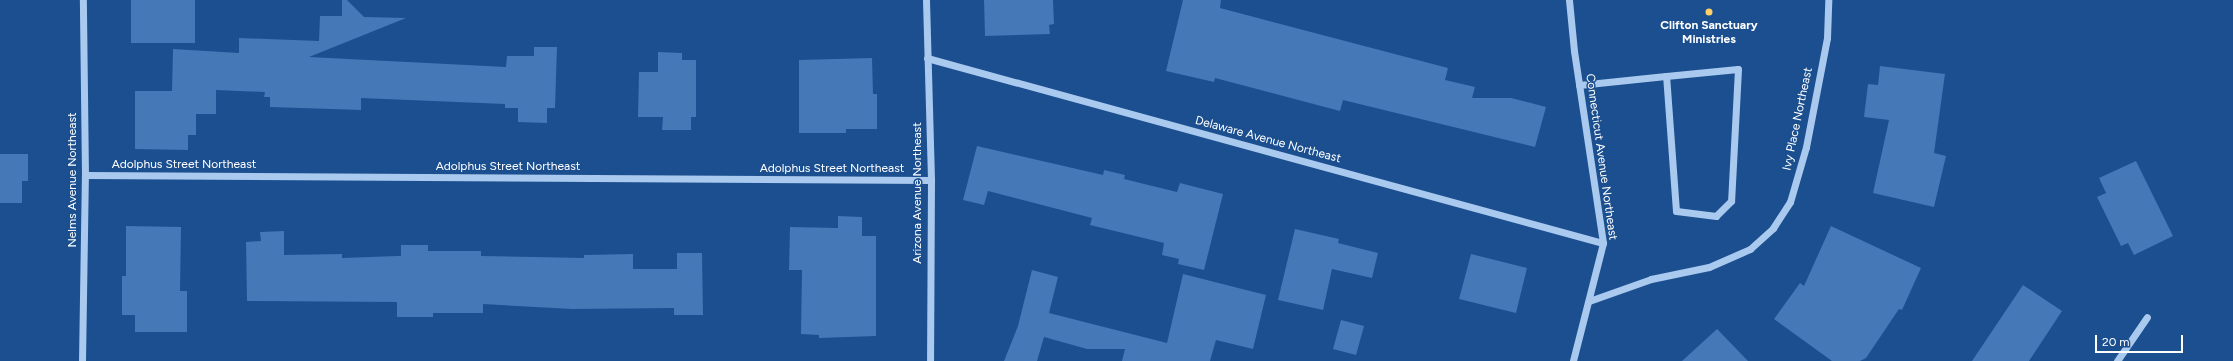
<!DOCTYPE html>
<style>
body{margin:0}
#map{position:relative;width:2233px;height:361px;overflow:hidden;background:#1b4f8f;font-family:Figtree,sans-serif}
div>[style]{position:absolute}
.building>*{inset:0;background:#4478b7}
.minor>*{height:7px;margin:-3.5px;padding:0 3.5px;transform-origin:3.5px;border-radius:3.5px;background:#a9c9ee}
.dots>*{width:11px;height:11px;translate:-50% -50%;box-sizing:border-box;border:2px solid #1b4f8f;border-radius:50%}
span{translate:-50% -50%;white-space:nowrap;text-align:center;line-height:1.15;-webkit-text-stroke:3px #1b4f8f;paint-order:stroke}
.poi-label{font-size:12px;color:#fff;font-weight:700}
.street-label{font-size:12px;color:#fff}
.scale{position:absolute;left:2095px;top:335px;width:88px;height:18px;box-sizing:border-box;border:2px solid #fff;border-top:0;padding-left:5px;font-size:12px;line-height:14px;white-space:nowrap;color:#fff;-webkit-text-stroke:3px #1b4f8f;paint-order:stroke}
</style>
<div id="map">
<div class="building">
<div style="clip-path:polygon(131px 0,195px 0,195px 43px,131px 43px)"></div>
<div style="clip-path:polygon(342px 0,347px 0,364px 17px,406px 18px,309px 57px,506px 67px,507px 56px,534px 56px,534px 47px,557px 47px,555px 108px,547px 108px,547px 123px,518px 122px,518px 108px,505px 108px,505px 104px,361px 98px,361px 110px,270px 107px,270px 97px,264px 97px,265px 92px,216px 90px,216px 114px,196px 114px,196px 135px,188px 135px,188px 150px,135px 149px,135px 91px,172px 91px,173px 49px,239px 53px,239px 38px,319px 41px,320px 16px,342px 16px)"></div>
<div style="clip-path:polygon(984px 0,1053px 0,1054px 24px,1049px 25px,1050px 34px,985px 36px)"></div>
<div style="clip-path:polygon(1183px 0,1221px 0,1220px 8px,1448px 68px,1445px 80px,1475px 87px,1472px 98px,1511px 98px,1546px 107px,1535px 147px,1343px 100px,1340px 111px,1215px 78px,1214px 82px,1166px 71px)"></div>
<div style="clip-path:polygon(658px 52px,682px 53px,682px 60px,696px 60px,696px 117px,691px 117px,691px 130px,662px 130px,663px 117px,638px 117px,639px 72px,658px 72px)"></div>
<div style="clip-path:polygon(872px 58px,873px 94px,877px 94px,877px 129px,846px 129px,846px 133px,799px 133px,799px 60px)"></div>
<div style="clip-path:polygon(1880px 66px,1945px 74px,1934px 153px,1946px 156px,1934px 207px,1873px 193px,1889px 120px,1864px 117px,1868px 84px,1878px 85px)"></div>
<div style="clip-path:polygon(977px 146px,1103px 175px,1104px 170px,1125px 175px,1124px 179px,1177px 192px,1180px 183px,1223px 194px,1204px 270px,1178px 264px,1179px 259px,1162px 255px,1164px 243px,1090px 225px,1092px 218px,988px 191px,984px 205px,963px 200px)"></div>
<div style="clip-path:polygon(0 154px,28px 154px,28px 181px,22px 181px,22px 203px,0 203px)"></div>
<div style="clip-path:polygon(2136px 161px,2173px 236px,2134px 255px,2128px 243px,2121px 246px,2097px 197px,2106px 193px,2099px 178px)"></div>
<div style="clip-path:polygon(838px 216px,862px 217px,862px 236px,876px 236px,876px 336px,819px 338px,819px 335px,801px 334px,802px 270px,789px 270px,790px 227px,838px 228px)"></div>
<div style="clip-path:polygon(126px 226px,181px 227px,180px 291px,187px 291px,187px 332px,135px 332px,135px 315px,122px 315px,122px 276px,126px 276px)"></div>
<div style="clip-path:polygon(1831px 226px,1921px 268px,1902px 310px,1899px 309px,1866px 358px,1860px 361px,1832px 361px,1774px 319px,1800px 283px,1804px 286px)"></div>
<div style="clip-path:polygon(1295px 229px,1339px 239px,1338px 243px,1378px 253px,1372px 278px,1332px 269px,1323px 310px,1278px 300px)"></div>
<div style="clip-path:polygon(284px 231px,284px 255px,342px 254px,342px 258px,397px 256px,401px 256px,401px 245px,428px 245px,428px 251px,481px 251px,481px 256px,584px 258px,584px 255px,633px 254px,633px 269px,677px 269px,677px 253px,702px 253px,703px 315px,674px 315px,674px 308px,572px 309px,483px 304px,483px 313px,433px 313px,433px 317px,397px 317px,397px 302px,247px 301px,246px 242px,261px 241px,260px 232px)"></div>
<div style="clip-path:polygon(1471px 254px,1527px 268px,1516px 313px,1459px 299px)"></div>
<div style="clip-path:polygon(1032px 270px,1058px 277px,1049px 313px,1167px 343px,1183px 274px,1266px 295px,1253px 349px,1216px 340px,1210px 361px,1122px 361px,1125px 349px,1087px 349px,1044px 337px,1037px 361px,1004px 361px,1018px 326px)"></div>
<div style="clip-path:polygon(2023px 285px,2062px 311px,2029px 361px,1972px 361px)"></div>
<div style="clip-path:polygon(1341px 320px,1364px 326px,1356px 355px,1333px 349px)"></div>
<div style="clip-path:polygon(1717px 329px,1748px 361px,1682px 361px)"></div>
</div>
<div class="minor">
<div style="left:926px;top:0;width:180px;rotate:88.4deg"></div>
<div style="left:931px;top:180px;width:181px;rotate:90.3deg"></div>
<div style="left:1569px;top:0;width:51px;rotate:84.4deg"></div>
<div style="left:1574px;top:51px;width:194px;rotate:81.4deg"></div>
<div style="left:1603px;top:243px;width:122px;rotate:104.3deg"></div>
<div style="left:927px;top:58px;width:701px;rotate:15.31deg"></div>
<div style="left:1579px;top:85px;width:87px;rotate:-5.9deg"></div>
<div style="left:1666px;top:76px;width:72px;rotate:-5.6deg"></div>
<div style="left:1738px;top:69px;width:132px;rotate:93deg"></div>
<div style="left:1731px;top:201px;width:21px;rotate:135deg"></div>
<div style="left:1716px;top:216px;width:40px;rotate:-172.9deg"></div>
<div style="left:1676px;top:211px;width:135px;rotate:-94.2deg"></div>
<div style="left:85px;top:175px;width:846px;rotate:0.34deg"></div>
<div style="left:1589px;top:301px;width:66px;rotate:-19.5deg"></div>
<div style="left:1651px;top:279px;width:59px;rotate:-11.7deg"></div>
<div style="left:1709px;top:267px;width:45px;rotate:-23.7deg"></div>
<div style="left:1750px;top:249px;width:31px;rotate:-42deg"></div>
<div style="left:1773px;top:228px;width:31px;rotate:-57deg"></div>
<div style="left:1790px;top:202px;width:57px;rotate:-73.8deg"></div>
<div style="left:1806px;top:147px;width:111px;rotate:-79.1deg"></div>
<div style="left:1827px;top:38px;width:38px;rotate:-88deg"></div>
<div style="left:82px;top:361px;width:186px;rotate:-89.1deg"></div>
<div style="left:85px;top:175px;width:175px;rotate:-90.7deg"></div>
<div style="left:2117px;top:361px;width:53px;rotate:-55.7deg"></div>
</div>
<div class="dots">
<div style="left:1709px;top:12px;background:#ffd166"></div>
</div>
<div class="poi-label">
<span style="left:1709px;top:33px">Clifton Sanctuary<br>Ministries</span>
</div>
<div class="street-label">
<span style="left:1798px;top:119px;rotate:-78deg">Ivy Place Northeast</span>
<span style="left:1268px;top:140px;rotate:15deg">Delaware Avenue Northeast</span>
<span style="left:1601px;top:157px;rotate:82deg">Connecticut Avenue Northeast</span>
<span style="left:184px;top:165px">Adolphus Street Northeast</span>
<span style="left:508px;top:167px">Adolphus Street Northeast</span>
<span style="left:832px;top:169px">Adolphus Street Northeast</span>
<span style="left:73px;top:180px;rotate:-90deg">Nelms Avenue Northeast</span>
<span style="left:918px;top:193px;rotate:-90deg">Arizona Avenue Northeast</span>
</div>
<div class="scale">20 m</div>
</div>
